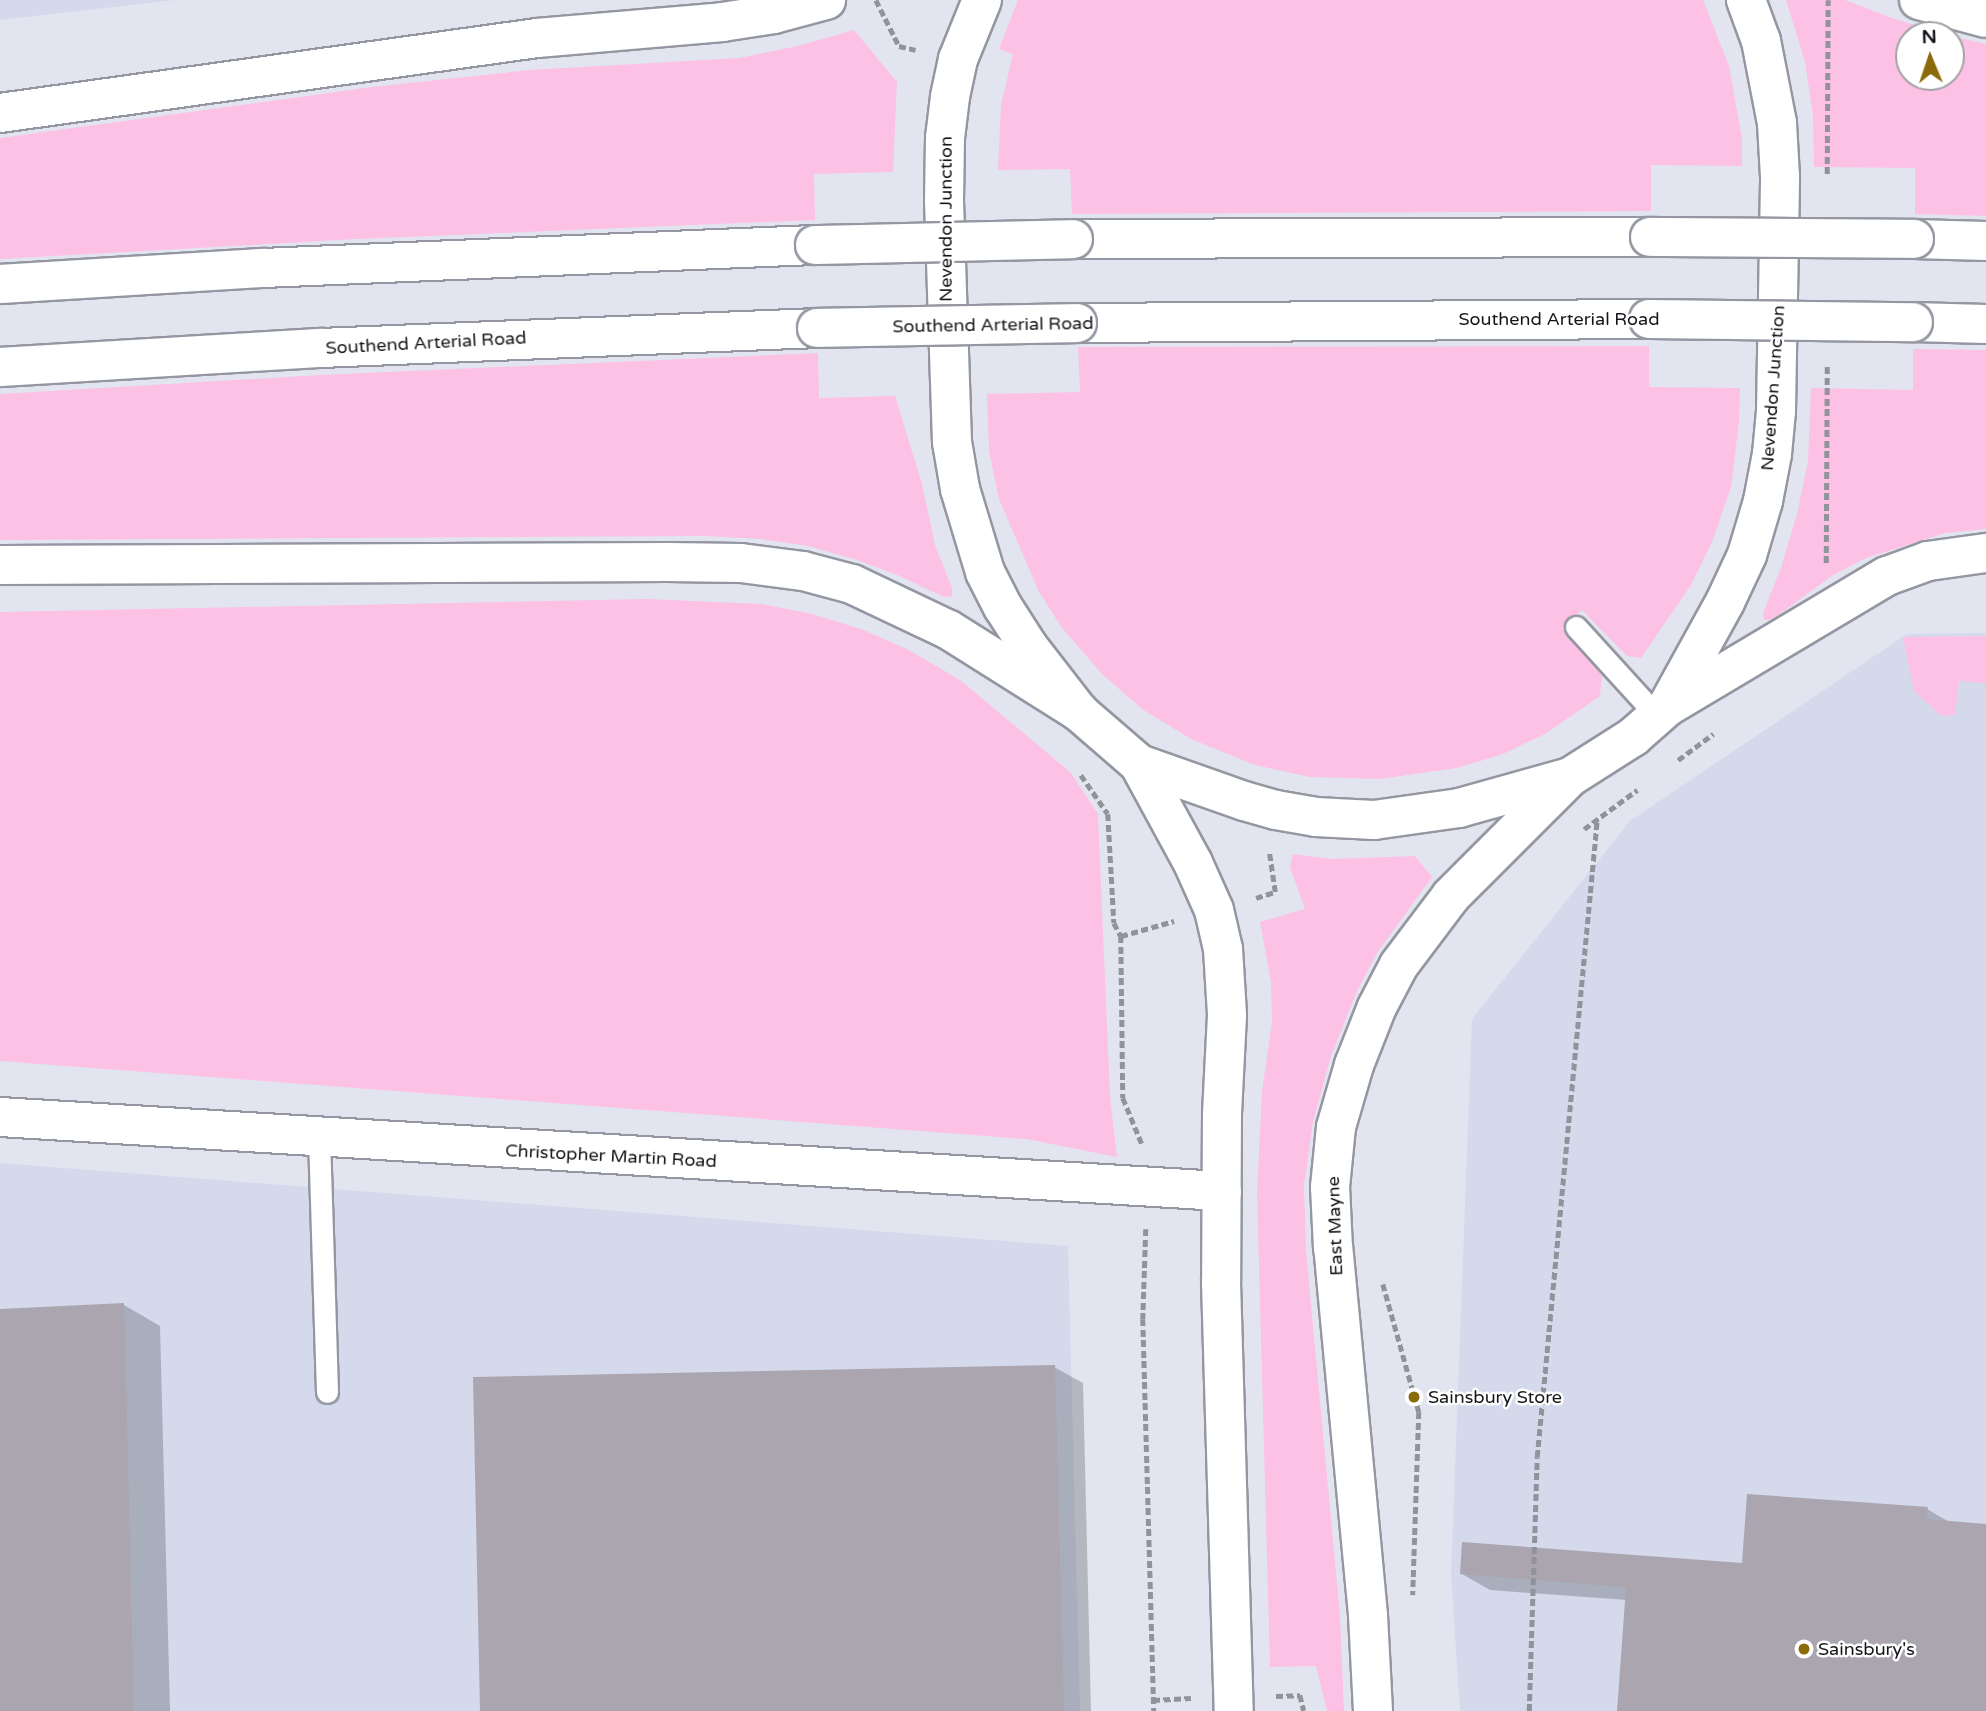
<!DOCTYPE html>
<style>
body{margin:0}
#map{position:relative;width:1986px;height:1711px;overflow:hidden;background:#e2e5f0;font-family:"Varela Round",sans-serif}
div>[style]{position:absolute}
.built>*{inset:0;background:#d4daec}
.green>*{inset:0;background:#fcc1e5}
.shadow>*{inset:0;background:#0003}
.building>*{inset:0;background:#aaa5af}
.path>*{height:4.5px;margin-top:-2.25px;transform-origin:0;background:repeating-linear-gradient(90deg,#90939a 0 7px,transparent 0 10.5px)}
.roads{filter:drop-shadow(2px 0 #9497a2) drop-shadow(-2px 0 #9497a2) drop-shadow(0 2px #9497a2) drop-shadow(0 -2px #9497a2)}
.lane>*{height:21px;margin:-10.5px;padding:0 10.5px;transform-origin:10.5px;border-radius:10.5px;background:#fff}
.secondary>*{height:38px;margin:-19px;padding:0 19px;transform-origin:19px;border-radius:19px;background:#fff}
.primary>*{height:38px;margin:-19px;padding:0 19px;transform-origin:19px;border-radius:19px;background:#fff}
.highway>*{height:38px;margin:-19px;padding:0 19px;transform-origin:19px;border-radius:19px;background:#fff}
.bridges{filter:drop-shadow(2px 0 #9497a2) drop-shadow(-2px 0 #9497a2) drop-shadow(0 2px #9497a2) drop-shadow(0 -2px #9497a2)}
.highway-bridge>*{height:38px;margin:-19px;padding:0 19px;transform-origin:19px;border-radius:19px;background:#fff}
.dots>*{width:19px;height:19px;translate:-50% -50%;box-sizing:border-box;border:4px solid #fff;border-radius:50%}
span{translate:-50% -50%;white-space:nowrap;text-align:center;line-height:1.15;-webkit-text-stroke:5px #fff;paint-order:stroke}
.street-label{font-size:18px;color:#141619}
.poi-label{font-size:18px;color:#141619}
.left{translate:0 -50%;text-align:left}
.north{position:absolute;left:1895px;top:21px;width:70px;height:70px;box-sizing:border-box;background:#fff;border:2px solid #a1a2a3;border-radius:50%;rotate:358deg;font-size:19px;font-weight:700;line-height:28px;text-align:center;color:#141619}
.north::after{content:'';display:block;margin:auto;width:24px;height:32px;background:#8b6a09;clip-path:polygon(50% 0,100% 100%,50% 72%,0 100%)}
</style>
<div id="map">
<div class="built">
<div style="clip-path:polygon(0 0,175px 0,0 20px)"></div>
<div style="clip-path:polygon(1986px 633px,1986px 1711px,1460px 1711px,1451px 1575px,1472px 1019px,1630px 821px,1907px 634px)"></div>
<div style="clip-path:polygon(0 1163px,1068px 1246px,1080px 1711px,0 1711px)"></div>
</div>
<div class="green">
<div style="clip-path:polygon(1018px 0,1703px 0,1729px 66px,1742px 139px,1742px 166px,1651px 165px,1651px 211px,1072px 214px,1070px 169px,998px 170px,1001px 105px,1013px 54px,999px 49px)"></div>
<div style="clip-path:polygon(1786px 0,1845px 0,1892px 18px,1948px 35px,1909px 35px,1909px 77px,1951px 77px,1951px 36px,1986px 44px,1986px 216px,1915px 214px,1915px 168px,1814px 167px,1813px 116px,1805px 62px)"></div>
<div style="clip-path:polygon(854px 30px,897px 82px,893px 172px,814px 174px,815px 220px,357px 239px,0 259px,0 138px,372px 87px,530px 70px,739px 58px,798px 46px)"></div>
<div style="clip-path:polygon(1649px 346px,1649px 387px,1740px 388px,1739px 422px,1731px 487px,1712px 542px,1691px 585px,1641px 658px,1627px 656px,1582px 610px,1562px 628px,1602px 675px,1600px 696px,1545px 734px,1503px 754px,1457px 768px,1379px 779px,1310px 777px,1255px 765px,1191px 739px,1142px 709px,1103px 675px,1062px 628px,1039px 592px,999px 499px,989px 451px,987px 394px,1080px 392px,1078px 347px)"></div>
<div style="clip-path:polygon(1913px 349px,1986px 350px,1986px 529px,1945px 533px,1866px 558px,1833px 575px,1773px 619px,1764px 620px,1763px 613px,1781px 568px,1797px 514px,1808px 461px,1811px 388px,1913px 390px)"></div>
<div style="clip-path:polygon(818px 353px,819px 398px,895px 396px,922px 484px,935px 545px,952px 588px,952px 596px,944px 597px,897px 575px,857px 560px,808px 546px,760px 539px,704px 536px,0 540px,0 394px,320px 375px)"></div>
<div style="clip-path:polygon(647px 599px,762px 604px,812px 614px,861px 629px,907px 649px,960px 680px,1070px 772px,1098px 814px,1110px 1097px,1117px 1157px,1026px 1139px,0 1061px,0 612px)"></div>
<div style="clip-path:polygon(1986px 636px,1986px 683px,1959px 681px,1955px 715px,1941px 716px,1914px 691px,1903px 637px)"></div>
<div style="clip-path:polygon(1293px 854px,1332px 859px,1415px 856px,1432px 877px,1377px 953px,1357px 991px,1331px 1056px,1313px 1122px,1304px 1185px,1306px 1251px,1340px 1616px,1344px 1711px,1327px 1711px,1316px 1666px,1270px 1667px,1257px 1193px,1262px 1091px,1272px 1022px,1271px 982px,1260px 922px,1305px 909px,1290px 867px)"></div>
</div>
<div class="shadow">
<div style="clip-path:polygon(124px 1305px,160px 1326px,170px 1711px,0 1711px,0 1311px)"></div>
<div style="clip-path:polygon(1054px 1367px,1083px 1383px,1091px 1711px,482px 1711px)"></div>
<div style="clip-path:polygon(1927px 1509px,1951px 1523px,1986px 1525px,1986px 1711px,1619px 1711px,1627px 1600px,1490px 1590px,1462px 1574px,1743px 1565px)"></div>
</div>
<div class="building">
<div style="clip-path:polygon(124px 1303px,134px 1711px,0 1711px,0 1309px)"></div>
<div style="clip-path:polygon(1055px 1365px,1064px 1711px,480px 1711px,473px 1377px)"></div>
<div style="clip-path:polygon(1747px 1494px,1928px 1507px,1926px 1519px,1986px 1524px,1986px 1711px,1617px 1711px,1626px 1587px,1460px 1574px,1462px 1542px,1742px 1563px)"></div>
</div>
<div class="path">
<div style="left:876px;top:0;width:51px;rotate:63.4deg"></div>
<div style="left:899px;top:46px;width:17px;rotate:13deg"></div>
<div style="left:1827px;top:174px;width:174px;rotate:-89.7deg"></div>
<div style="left:1826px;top:563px;width:198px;rotate:-89.7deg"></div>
<div style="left:1678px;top:760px;width:44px;rotate:-36.6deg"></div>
<div style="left:1081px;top:775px;width:47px;rotate:55.3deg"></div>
<div style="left:1108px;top:814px;width:109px;rotate:86.8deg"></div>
<div style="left:1114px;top:923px;width:15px;rotate:62deg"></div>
<div style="left:1121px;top:936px;width:162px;rotate:89.3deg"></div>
<div style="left:1123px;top:1098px;width:50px;rotate:67.6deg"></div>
<div style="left:1584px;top:829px;width:66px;rotate:-36.3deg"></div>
<div style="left:1256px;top:898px;width:20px;rotate:-18deg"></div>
<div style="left:1275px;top:892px;width:41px;rotate:-98.3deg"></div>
<div style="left:1121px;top:936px;width:55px;rotate:-15.8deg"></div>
<div style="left:1146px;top:1229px;width:90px;rotate:91.9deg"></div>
<div style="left:1143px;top:1319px;width:392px;rotate:88.4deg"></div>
<div style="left:1383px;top:1284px;width:133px;rotate:74.3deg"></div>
<div style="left:1419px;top:1412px;width:183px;rotate:91.9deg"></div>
<div style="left:1276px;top:1696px;width:24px;rotate:-2deg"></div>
<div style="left:1300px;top:1695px;width:16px;rotate:76deg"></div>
<div style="left:1153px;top:1700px;width:38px;rotate:-3deg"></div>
<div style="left:1529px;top:1711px;width:254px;rotate:-88.2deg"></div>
<div style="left:1537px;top:1457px;width:640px;rotate:-84.62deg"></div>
</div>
<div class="roads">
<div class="lane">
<div style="left:1576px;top:627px;width:120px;rotate:47.7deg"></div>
<div style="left:319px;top:1137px;width:255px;rotate:88.2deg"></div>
</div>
<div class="secondary">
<div style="left:0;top:1117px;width:1224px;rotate:3.47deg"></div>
</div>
<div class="primary">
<div style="left:982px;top:0;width:64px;rotate:112.1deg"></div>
<div style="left:958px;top:59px;width:39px;rotate:102deg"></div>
<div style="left:950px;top:97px;width:41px;rotate:97deg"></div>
<div style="left:945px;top:138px;width:63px;rotate:90.9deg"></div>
<div style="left:944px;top:201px;width:241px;rotate:88.1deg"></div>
<div style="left:952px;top:442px;width:48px;rotate:80.3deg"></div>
<div style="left:960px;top:489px;width:87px;rotate:73.2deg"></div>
<div style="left:985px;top:572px;width:39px;rotate:63deg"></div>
<div style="left:1003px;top:607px;width:46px;rotate:57.3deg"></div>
<div style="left:1028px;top:646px;width:83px;rotate:52.3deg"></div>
<div style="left:1079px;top:712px;width:79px;rotate:40.9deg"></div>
<div style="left:1139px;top:764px;width:111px;rotate:19.4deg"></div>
<div style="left:1244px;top:801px;width:33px;rotate:16deg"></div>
<div style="left:1276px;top:810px;width:41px;rotate:9.9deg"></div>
<div style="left:1316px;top:817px;width:58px;rotate:3deg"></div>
<div style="left:1374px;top:820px;width:86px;rotate:-8deg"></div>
<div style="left:1459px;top:808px;width:115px;rotate:-15.6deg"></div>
<div style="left:1570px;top:777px;width:75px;rotate:-32.4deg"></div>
<div style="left:1633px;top:737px;width:45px;rotate:-41.4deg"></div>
<div style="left:1667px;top:707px;width:120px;rotate:-61.1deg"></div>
<div style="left:1725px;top:602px;width:52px;rotate:-64.9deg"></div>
<div style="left:1747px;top:555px;width:56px;rotate:-73.5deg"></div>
<div style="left:1763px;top:501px;width:48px;rotate:-79.2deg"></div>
<div style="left:1772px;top:454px;width:43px;rotate:-84.7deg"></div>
<div style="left:1776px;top:411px;width:234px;rotate:-89deg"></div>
<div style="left:1780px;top:177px;width:54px;rotate:-93.2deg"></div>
<div style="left:1777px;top:123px;width:84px;rotate:-101deg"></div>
<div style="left:1761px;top:41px;width:44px;rotate:-110.1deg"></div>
<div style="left:1139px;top:764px;width:113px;rotate:61.4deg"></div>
<div style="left:1193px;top:863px;width:51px;rotate:65.9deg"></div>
<div style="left:1214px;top:910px;width:40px;rotate:77deg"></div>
<div style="left:1223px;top:949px;width:66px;rotate:86.5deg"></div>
<div style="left:1227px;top:1015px;width:100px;rotate:92.9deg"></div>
<div style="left:1222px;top:1115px;width:167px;rotate:90.3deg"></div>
<div style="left:1221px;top:1282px;width:429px;rotate:88.3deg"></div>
<div style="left:1373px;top:1711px;width:96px;rotate:-93deg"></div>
<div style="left:1368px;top:1615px;width:369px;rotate:-95.4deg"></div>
<div style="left:1333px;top:1248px;width:61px;rotate:-92.8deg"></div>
<div style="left:1330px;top:1187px;width:60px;rotate:-84.3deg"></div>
<div style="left:1336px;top:1127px;width:65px;rotate:-73.8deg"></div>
<div style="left:1354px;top:1065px;width:62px;rotate:-68.4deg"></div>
<div style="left:1377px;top:1007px;width:47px;rotate:-62.4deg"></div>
<div style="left:1399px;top:965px;width:86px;rotate:-53deg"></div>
<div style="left:1451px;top:896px;width:163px;rotate:-45deg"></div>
</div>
<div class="highway">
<div style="left:1919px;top:0;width:69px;rotate:15deg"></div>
<div style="left:0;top:113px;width:542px;rotate:-7.95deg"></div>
<div style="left:537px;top:38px;width:186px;rotate:-4.9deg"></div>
<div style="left:722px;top:22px;width:53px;rotate:-8.7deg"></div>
<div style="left:774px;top:14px;width:54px;rotate:-15.1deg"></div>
<div style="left:1073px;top:239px;width:577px;rotate:-0.2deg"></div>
<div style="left:1914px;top:239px;width:72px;rotate:1.6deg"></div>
<div style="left:0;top:284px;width:263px;rotate:-3.5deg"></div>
<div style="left:263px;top:268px;width:552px;rotate:-2.39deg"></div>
<div style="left:1913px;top:322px;width:73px;rotate:1.6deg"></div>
<div style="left:1077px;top:323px;width:572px;rotate:-0.4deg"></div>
<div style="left:0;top:367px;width:321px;rotate:-3.4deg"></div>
<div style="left:320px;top:348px;width:497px;rotate:-2.3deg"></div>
<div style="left:0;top:565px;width:668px;rotate:-0.26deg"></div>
<div style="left:668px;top:562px;width:73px;rotate:0.8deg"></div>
<div style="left:741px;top:563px;width:63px;rotate:7.4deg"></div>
<div style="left:803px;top:571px;width:51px;rotate:14.9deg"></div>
<div style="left:852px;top:584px;width:107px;rotate:25.4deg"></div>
<div style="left:949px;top:630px;width:154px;rotate:32.2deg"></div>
<div style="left:1667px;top:707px;width:256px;rotate:-30.8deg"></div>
<div style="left:1887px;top:576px;width:44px;rotate:-20.1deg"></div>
<div style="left:1928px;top:561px;width:59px;rotate:-7.9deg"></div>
</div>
</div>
<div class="bridges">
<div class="highway-bridge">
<div style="left:1650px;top:237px;width:264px;rotate:0.4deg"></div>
<div style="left:815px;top:245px;width:258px;rotate:-1.3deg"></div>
<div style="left:1649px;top:319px;width:264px;rotate:0.7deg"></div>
<div style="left:817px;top:328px;width:260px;rotate:-1.1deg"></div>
</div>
</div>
<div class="dots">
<div style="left:1414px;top:1397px;background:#8b6a09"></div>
<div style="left:1804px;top:1649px;background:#8b6a09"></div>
</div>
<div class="street-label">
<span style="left:946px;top:219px;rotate:-90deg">Nevendon Junction</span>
<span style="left:1559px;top:319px">Southend Arterial Road</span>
<span style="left:993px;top:325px;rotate:-1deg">Southend Arterial Road</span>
<span style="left:426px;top:343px;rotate:-3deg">Southend Arterial Road</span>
<span style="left:1773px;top:388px;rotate:-86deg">Nevendon Junction</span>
<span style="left:611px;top:1156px;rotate:3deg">Christopher Martin Road</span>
<span style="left:1335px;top:1226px;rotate:-92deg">East Mayne</span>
</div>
<div class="poi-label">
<span class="left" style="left:1428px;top:1397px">Sainsbury Store</span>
<span class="left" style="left:1818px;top:1649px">Sainsbury's</span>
</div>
<div class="north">N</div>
</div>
